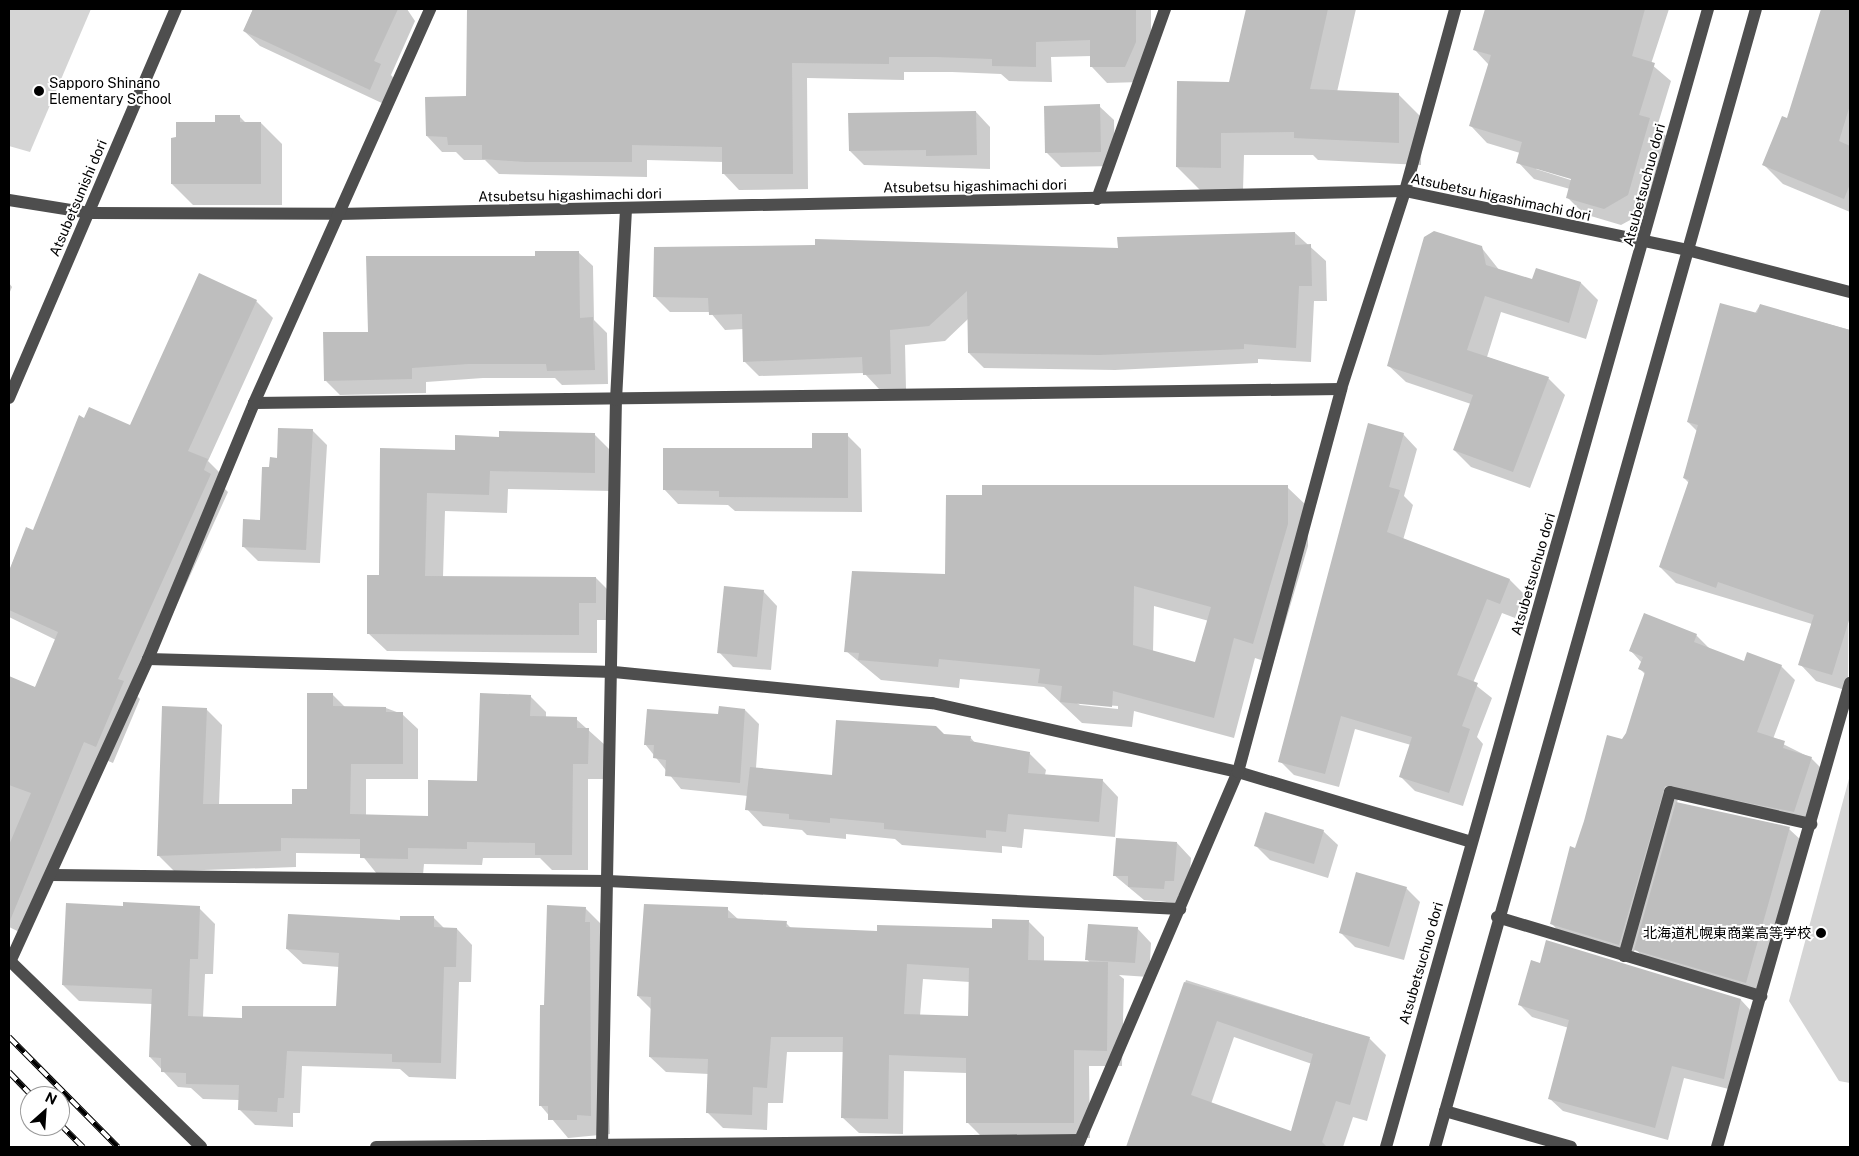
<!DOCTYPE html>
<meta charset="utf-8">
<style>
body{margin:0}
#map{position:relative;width:1859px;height:1156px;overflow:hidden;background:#fff;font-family:"Public Sans","Noto Sans JP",sans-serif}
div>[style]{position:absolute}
.green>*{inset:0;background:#d5d5d5}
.shadow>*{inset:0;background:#0003}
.building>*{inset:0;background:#bebebe}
.minor>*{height:12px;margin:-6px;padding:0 6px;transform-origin:6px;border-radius:6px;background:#4e4e4e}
.rail>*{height:5.5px;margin-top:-2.75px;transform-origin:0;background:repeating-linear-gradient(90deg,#fff 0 11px,#000 0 22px);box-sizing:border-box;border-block:1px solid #000}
.dots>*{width:14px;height:14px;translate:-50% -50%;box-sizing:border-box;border:2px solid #fff;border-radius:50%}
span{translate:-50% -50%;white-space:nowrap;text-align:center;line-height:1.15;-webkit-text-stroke:4px #fff;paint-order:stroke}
.poi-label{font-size:14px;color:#000}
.left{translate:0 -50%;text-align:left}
.right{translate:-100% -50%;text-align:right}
.street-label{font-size:14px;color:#000}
.frame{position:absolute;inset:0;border:10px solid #000;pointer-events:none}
.north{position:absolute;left:20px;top:1086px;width:50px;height:50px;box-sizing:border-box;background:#fff;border:1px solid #999;border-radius:50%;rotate:26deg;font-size:14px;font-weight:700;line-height:20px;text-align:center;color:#000}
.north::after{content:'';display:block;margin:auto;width:18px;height:22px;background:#000;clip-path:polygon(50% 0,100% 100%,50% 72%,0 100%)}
</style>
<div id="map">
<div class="green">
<div style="clip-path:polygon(9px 9px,91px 9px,30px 152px,9px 146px)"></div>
<div style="clip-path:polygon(1850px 775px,1850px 1083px,1839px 1081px,1789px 1001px)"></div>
</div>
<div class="shadow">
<div style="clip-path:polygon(253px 9px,407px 9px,415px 21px,391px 75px,396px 81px,386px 105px,260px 46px,244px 31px)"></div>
<div style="clip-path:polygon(468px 9px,701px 9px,701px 12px,1151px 9px,1151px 58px,1141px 82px,1107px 83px,1092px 67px,1092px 56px,1051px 57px,1052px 82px,1009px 81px,1001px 74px,952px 72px,904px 72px,904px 80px,807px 78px,808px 189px,739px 190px,724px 174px,724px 162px,647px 160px,647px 177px,499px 174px,485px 160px,464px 160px,456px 152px,442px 152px,427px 136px,467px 97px)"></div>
<div style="clip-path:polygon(1247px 9px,1356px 9px,1337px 92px,1399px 95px,1422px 118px,1421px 165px,1318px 160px,1313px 155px,1244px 155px,1243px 191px,1200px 190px,1177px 167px,1230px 83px)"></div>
<div style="clip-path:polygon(evenodd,1488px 9px,1669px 9px,1651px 64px,1671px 81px,1657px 127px,1666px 136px,1645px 212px,1621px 225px,1584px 214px,1567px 197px,1570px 189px,1534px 179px,1518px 162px,1520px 153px,1487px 143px,1471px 126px,1489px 65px,1474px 49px,1488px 9px,1536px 167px,1578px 179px,1577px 182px,1536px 169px,1536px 167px)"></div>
<div style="clip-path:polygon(1822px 9px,1850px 9px,1850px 212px,1783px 184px,1763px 164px,1788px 120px)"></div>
<div style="clip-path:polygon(1099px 106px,1114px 120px,1115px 166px,1061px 167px,1046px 152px)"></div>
<div style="clip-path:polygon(976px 112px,990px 127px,990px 169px,864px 165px,850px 151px)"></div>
<div style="clip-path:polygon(239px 116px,246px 123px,261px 123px,282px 144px,282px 205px,193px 205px,172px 184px,216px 123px)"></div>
<div style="clip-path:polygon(1295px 233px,1326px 261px,1327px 301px,1314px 301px,1311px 362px,1258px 359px,1258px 363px,1115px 370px,984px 368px,969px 353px,968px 319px,945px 341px,905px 345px,906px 389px,879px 389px,864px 373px,759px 376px,744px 361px,744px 329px,725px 330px,710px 312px,670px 312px,655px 297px)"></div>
<div style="clip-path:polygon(1481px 247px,1500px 271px,1533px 281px,1536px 269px,1581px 283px,1598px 300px,1586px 339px,1501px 312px,1487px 357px,1548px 378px,1565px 395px,1530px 488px,1471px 467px,1454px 450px,1471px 404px,1406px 382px,1389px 366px)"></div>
<div style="clip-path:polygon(578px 252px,593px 266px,594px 320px,607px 333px,608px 384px,562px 385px,555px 378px,483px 378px,426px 382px,426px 393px,340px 395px,326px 381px,370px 333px,536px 257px)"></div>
<div style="clip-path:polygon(9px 283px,12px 287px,9px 294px)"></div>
<div style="clip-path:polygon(256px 301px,273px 318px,208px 461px,225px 478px,222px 486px,228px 492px,136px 695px,140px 699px,113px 763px,101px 758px,28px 936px,9px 927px,9px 678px,35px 688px,56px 640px,9px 617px,9px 571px,27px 529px,34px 531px,85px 419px,131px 427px)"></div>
<div style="clip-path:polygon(1760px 305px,1850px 330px,1848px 691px,1816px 681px,1800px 664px,1812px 624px,1676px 583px,1660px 567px,1689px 483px,1684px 478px,1697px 431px,1688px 422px)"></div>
<div style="clip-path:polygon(312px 430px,327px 445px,320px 563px,258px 561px,243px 546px,262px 521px,271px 468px)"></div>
<div style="clip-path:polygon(594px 434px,613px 453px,612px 491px,508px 489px,507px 513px,445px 511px,443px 577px,596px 578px,614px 596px,614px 620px,597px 620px,597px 653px,387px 651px,368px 633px,380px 576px,381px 450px,456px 451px,500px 438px)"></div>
<div style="clip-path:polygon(1403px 434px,1417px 449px,1404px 496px,1413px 505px,1403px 540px,1510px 580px,1524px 594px,1515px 618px,1502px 613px,1473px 683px,1492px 698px,1477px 737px,1483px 744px,1463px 806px,1415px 791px,1401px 777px,1411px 745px,1355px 729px,1339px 787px,1294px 775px,1280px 761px)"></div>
<div style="clip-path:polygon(847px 435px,861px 449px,862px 512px,735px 511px,728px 505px,678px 504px,664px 489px,813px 449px)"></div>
<div style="clip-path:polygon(evenodd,1287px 487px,1308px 507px,1308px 546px,1273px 664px,1255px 658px,1234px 738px,1134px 711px,1132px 727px,1082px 723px,1044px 687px,960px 679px,959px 688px,881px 680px,846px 651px,946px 575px,983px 496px,1287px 487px,1154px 606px,1209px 621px,1196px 663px,1153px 652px,1154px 606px,1287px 487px,1077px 703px,1118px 706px,1118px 709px,1080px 705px,1077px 703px)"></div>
<div style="clip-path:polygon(763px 591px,777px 606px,771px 670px,733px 667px,719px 652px)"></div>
<div style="clip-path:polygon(1696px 635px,1710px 649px,1745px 662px,1781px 666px,1795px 680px,1773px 739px,1811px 758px,1825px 772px,1808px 825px,1678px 799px,1677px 803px,1789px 829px,1802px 841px,1759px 995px,1649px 962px,1635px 949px,1632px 958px,1565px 938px,1552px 924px,1576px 849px,1628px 733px,1645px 674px,1640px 669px,1642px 663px,1631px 651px)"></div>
<div style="clip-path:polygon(332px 694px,345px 707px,386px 708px,402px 714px,418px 729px,418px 779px,366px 779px,366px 816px,429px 817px,478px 782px,530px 696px,546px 712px,546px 718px,576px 719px,605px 745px,604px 779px,588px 779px,588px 870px,552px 870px,540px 858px,483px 858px,482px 865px,424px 864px,423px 875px,377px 874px,361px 854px,296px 853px,296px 867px,174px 871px,158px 855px,206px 709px,222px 725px,219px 805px,293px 805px,308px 790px)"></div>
<div style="clip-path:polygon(745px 710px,759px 724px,756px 768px,833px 777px,944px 735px,970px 737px,976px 744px,1029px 753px,1046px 770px,1045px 775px,1102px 780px,1118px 797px,1115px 837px,1024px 829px,1022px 848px,1002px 846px,1002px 853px,902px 845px,895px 839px,846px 834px,846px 839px,807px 835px,802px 830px,763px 826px,747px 809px,748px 796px,681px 789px,645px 744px)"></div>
<div style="clip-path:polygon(1323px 831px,1338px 845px,1328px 878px,1270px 860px,1256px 846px)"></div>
<div style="clip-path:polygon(1177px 843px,1191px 858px,1188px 895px,1178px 895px,1178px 903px,1144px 900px,1114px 875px)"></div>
<div style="clip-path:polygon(1406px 888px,1420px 902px,1404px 960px,1355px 947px,1340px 932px)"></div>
<div style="clip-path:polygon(199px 908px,215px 924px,213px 974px,205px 974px,203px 1017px,243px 1019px,337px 1007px,339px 967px,303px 964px,287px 949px,434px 918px,444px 928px,457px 929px,472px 945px,471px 982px,459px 982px,456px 1079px,409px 1077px,400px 1069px,302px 1066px,300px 1113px,293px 1113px,293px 1127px,255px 1125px,239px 1109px,239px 1100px,203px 1099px,191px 1088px,178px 1087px,150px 1057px,152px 1004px,79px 1001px,63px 985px)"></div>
<div style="clip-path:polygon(585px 908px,604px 927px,610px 1134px,568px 1138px,541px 1106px,545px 1006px)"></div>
<div style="clip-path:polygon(evenodd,727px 909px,739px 920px,786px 923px,792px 929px,878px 932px,993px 929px,1029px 922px,1044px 937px,1044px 961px,1090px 963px,1087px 959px,1137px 928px,1151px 943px,1149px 977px,1119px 975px,1124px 979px,1122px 1066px,1089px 1066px,1090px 1138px,983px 1138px,968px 1123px,967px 1073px,904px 1071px,903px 1134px,859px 1133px,843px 1118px,844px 1052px,787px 1052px,783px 1103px,768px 1103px,767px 1130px,723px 1128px,707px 1112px,709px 1074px,666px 1072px,650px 1057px,652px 1010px,638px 996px,727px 909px,923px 979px,970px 982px,969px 1018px,920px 1016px,923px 979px)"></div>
<div style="clip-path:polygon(evenodd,1186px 980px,1369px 1038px,1386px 1055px,1367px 1121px,1353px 1117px,1343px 1147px,1128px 1147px,1186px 980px,1234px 1037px,1312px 1064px,1292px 1132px,1211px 1104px,1234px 1037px)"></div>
<div style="clip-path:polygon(1741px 1000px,1753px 1013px,1737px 1091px,1684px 1078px,1668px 1140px,1563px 1111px,1550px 1099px,1569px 1028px,1532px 1017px,1519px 1004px)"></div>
</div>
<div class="building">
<div style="clip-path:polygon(253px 9px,398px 9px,374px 61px,381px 64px,370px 90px,243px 31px)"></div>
<div style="clip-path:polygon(467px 9px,1136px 9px,1136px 42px,1125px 67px,1090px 67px,1090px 40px,1036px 42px,1036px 67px,992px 66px,992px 59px,936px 57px,889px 57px,889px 64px,792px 63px,793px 174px,722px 174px,722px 147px,632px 145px,632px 162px,525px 162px,482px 159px,482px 145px,448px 145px,447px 137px,426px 136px,425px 97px,466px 96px)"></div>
<div style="clip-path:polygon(1246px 9px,1328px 9px,1310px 89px,1399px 93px,1399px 143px,1294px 138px,1294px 132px,1221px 133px,1221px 168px,1176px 167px,1177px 81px,1229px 82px)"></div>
<div style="clip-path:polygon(1485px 9px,1645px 9px,1632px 56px,1655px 63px,1639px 115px,1650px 118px,1628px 195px,1604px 209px,1566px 198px,1571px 179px,1516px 163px,1522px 142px,1469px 126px,1491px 55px,1473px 50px)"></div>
<div style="clip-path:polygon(1821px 9px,1850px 9px,1850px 105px,1839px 141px,1850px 146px,1850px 184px,1844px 199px,1762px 165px,1782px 116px,1787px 118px)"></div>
<div style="clip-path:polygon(1100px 104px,1101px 152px,1045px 153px,1044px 106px)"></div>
<div style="clip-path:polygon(976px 111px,977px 155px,926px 156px,926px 150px,849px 151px,848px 113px)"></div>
<div style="clip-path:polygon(215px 115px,240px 115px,240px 122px,261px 122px,261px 184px,171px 184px,171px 138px,176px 137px,176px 122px,215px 122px)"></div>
<div style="clip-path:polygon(1434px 231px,1482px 246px,1486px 265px,1532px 279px,1536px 268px,1581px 282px,1569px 323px,1485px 296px,1467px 350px,1549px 377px,1513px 472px,1453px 450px,1473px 395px,1387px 366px,1424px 237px)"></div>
<div style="clip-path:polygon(1295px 232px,1295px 245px,1311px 244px,1312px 286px,1299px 286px,1296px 348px,1244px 344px,1244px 349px,1099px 355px,968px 353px,967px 291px,929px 326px,890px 330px,891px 374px,863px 375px,862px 357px,743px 362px,742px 314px,709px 315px,708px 298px,653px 297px,654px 247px,815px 245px,815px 239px,1118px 248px,1117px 237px)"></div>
<div style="clip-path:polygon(535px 251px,579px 251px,580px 318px,593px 317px,595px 370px,547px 371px,546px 364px,468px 364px,412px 368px,412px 379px,324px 381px,323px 332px,368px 332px,366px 256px,535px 256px)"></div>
<div style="clip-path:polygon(199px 273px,257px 300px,188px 451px,208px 459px,204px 470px,211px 474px,118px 679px,124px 681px,96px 747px,84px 742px,9px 923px,9px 845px,31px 793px,9px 785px,9px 676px,35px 687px,58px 632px,9px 610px,9px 571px,26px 527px,33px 530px,79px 415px,84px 418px,89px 407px,130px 425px)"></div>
<div style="clip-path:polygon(1720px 303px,1757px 313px,1760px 304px,1850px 330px,1850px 617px,1832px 675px,1798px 665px,1814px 615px,1718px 582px,1716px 588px,1659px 567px,1689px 480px,1683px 478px,1698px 425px,1687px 422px)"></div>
<div style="clip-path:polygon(1368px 423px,1404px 433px,1389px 487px,1400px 490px,1387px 532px,1510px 579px,1500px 604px,1487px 599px,1457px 675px,1478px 683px,1462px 726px,1470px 729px,1449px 793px,1399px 777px,1412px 737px,1341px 716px,1325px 774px,1278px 762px)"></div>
<div style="clip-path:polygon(278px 428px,313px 429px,306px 550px,242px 547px,243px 519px,260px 520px,262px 467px,269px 467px,270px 457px,277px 458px)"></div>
<div style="clip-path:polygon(499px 431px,595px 433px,595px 473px,490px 471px,489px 495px,427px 493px,425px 576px,596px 577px,596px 603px,579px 603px,579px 635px,367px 634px,367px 575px,379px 575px,380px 448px,455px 450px,455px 435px,499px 437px)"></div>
<div style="clip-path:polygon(812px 433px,848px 433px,848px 498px,719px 497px,719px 491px,663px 490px,663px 448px,812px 448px)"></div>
<div style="clip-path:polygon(evenodd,982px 485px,1288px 485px,1288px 524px,1253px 644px,1234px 638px,1214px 718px,1113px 691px,1112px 707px,1060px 702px,1062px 686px,1038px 683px,1040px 669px,939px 659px,938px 667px,858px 660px,859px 653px,844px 652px,852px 571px,945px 574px,946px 495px,982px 495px,982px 485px,1134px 586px,1211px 607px,1195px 662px,1133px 645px,1134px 586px)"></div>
<div style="clip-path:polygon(724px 586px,764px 590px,757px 657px,717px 653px)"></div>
<div style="clip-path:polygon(1644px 613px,1697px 634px,1694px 642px,1744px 661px,1747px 652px,1782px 665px,1757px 732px,1785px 741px,1783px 748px,1812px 757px,1794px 812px,1665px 786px,1619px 945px,1550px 924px,1570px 846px,1575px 848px,1584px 821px,1607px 735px,1622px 739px,1626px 733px,1645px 672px,1638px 669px,1643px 657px,1629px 651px)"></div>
<div style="clip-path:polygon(307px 693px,333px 693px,333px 706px,386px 707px,386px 712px,403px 712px,403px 764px,351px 764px,350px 814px,428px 816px,428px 780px,477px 781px,480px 693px,531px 695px,530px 716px,577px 717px,577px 728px,589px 728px,588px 764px,573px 764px,572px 855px,535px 855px,535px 843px,467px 842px,467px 849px,408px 848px,408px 859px,360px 858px,360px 839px,281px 838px,281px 851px,157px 856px,162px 706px,207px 708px,203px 804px,292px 804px,292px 789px,307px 789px)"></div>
<div style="clip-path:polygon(719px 706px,745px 709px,740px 783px,665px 776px,666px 760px,653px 758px,654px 745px,644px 745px,647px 709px,718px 714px)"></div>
<div style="clip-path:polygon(836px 720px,936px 726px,944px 734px,971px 736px,970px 741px,1030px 752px,1028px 773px,1103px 779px,1099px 822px,1008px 814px,1006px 832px,986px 830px,986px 838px,884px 829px,884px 823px,830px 818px,830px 823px,789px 819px,789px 814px,745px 810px,750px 767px,832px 775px)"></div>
<div style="clip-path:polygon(1676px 802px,1790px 827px,1746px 983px,1634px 950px)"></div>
<div style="clip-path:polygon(1265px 812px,1324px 830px,1314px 864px,1254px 846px)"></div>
<div style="clip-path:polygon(1116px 838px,1177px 842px,1174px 881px,1165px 881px,1164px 889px,1128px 887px,1128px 876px,1113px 876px)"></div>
<div style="clip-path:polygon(1356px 872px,1407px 887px,1389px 947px,1339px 933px)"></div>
<div style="clip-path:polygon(123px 902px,200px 906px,198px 959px,190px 959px,188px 1016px,242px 1018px,242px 1006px,336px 1006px,339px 953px,286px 949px,288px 914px,400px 920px,400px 916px,434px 916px,434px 927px,457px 928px,456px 967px,444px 967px,441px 1063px,392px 1062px,392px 1054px,287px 1051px,284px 1098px,278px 1098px,277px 1112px,238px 1110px,239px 1085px,186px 1084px,186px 1073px,161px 1072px,161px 1058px,149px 1057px,152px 989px,62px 985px,66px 903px,123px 906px)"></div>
<div style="clip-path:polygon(evenodd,644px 904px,728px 907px,728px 918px,787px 921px,786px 927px,877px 931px,877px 925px,992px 928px,992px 919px,1029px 920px,1028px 960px,1108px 962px,1107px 1051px,1074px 1050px,1074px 1123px,966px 1123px,966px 1058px,889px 1055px,888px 1119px,841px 1118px,843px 1037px,771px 1037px,767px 1088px,753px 1087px,752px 1115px,706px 1113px,708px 1059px,649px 1057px,651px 997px,637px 996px,644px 904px,907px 964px,969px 968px,968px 1016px,904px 1014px,907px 964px)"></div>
<div style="clip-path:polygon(547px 905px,586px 907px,585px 922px,590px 922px,591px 1116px,577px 1115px,577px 1120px,548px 1120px,548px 1106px,539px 1106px,540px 1005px,544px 1005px)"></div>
<div style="clip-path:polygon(1088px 924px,1138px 927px,1135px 963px,1085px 960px)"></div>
<div style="clip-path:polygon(1546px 940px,1741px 999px,1724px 1079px,1672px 1066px,1655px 1128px,1548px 1099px,1569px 1020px,1518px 1005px,1531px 960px,1540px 963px)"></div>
<div style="clip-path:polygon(evenodd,1184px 982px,1370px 1037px,1350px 1105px,1336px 1101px,1322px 1142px,1327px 1147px,1126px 1147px,1184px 982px,1217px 1021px,1313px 1054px,1291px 1131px,1191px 1095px,1217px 1021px)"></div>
</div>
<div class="minor">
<div style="left:1097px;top:199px;width:202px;rotate:-70.3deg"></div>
<div style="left:9px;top:200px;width:81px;rotate:9.2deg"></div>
<div style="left:89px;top:213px;width:249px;rotate:0.2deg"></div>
<div style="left:338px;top:214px;width:1067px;rotate:-1.23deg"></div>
<div style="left:1405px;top:191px;width:292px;rotate:11.8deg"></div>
<div style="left:1691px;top:251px;width:164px;rotate:14.5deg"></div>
<div style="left:9px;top:398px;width:423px;rotate:-66.8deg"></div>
<div style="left:254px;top:403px;width:1087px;rotate:-0.74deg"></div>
<div style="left:148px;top:659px;width:466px;rotate:1.6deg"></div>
<div style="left:614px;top:672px;width:320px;rotate:5.6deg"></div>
<div style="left:932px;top:703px;width:314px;rotate:12.7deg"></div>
<div style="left:1238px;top:772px;width:243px;rotate:16.7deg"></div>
<div style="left:52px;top:875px;width:556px;rotate:0.62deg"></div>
<div style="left:608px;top:881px;width:573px;rotate:2.8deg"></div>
<div style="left:1497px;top:917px;width:276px;rotate:16.7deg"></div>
<div style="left:1624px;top:956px;width:170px;rotate:-74.3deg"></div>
<div style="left:1670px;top:792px;width:145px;rotate:12.8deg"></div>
<div style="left:9px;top:960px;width:268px;rotate:44.2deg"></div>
<div style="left:10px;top:962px;width:333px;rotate:-65.5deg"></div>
<div style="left:148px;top:659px;width:277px;rotate:-67.5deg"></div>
<div style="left:254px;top:403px;width:432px;rotate:-65.9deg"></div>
<div style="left:1445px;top:1111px;width:131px;rotate:15.9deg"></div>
<div style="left:376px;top:1147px;width:704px;rotate:-0.57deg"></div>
<div style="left:602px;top:1147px;width:747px;rotate:-88.93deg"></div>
<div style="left:616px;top:400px;width:191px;rotate:-87deg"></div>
<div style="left:1077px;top:1147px;width:408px;rotate:-66.8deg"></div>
<div style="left:1238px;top:772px;width:397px;rotate:-74.9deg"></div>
<div style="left:1341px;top:389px;width:208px;rotate:-72.1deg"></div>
<div style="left:1405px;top:191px;width:189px;rotate:-74.6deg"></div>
<div style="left:1386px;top:1147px;width:1183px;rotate:-74.2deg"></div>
<div style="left:1435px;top:1147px;width:1182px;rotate:-74.25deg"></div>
<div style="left:1717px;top:1147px;width:483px;rotate:-74deg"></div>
</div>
<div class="rail">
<div style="left:9px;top:1037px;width:155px;rotate:45.3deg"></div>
<div style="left:9px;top:1072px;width:33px;rotate:46deg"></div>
<div style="left:60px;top:1124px;width:33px;rotate:45deg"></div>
</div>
<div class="dots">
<div style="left:39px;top:91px;background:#000"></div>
<div style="left:1821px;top:933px;background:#000"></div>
</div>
<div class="poi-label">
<span class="left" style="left:49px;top:91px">Sapporo Shinano<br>Elementary School</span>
<span class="right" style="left:1811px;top:933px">北海道札幌東商業高等学校</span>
</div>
<div class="street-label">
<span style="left:1644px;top:185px;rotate:-75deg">Atsubetsuchuo dori</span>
<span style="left:975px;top:186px;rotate:-1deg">Atsubetsu higashimachi dori</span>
<span style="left:570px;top:195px;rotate:-1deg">Atsubetsu higashimachi dori</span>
<span style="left:1501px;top:197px;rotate:12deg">Atsubetsu higashimachi dori</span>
<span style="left:78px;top:198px;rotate:-67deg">Atsubetsunishi dori</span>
<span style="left:1533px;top:574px;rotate:-74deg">Atsubetsuchuo dori</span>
<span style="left:1421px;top:963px;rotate:-74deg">Atsubetsuchuo dori</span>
</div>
<div class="frame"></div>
<div class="north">N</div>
</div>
